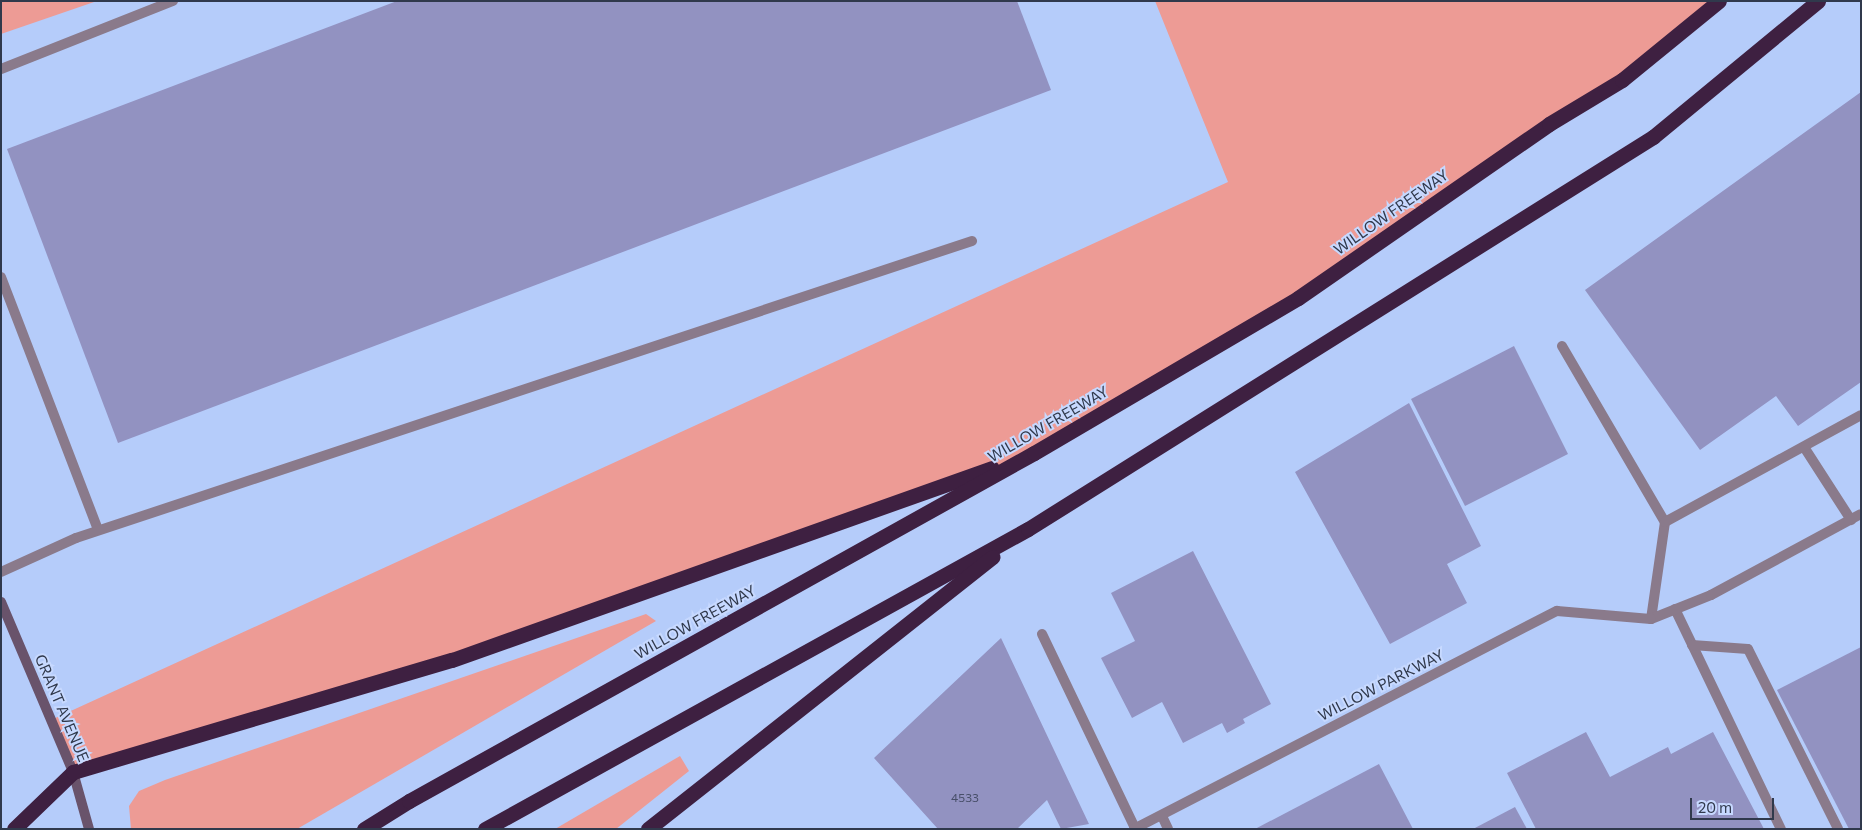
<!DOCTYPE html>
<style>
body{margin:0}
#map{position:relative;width:1862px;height:830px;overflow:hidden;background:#b5ccfa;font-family:Commissioner,sans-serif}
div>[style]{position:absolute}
.green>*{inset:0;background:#ed9b95}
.building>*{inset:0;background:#9292c1}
.lane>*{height:10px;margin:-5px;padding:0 5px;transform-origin:5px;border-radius:5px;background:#8a7a8b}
.street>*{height:10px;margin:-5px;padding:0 5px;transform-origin:5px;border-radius:5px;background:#8a7a8b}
.secondary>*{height:10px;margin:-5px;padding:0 5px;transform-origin:5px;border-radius:5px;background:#69536b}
.highway>*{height:15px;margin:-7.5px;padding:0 7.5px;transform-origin:7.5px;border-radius:7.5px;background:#3e2041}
span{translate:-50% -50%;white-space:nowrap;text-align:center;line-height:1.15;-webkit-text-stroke:4px #c7d9ff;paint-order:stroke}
.number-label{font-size:12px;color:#484f69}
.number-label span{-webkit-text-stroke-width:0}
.street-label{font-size:15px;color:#30394c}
.frame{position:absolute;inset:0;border:2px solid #30394c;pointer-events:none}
.scale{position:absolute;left:1690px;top:798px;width:84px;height:22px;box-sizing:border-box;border:2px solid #30394c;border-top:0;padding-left:6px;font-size:15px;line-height:18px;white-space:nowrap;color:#30394c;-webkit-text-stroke:4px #c7d9ff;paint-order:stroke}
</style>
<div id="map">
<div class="green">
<div style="clip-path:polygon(1px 1px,97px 1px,1px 34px)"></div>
<div style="clip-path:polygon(1155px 1px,1719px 1px,1622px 80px,1298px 298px,1034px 453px,452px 660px,73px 772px,51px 720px,1228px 182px)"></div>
<div style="clip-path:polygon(646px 614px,656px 621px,297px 829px,131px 829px,129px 806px,139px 791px,165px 780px)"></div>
<div style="clip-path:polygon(680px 756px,689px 771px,616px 829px,555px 829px)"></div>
</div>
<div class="building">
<div style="clip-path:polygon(397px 1px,1017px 1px,1051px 90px,118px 443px,7px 149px)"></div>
<div style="clip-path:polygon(1861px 92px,1861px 382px,1798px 426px,1776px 396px,1700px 450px,1585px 290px)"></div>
<div style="clip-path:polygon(1514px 346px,1568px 454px,1465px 506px,1411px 399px)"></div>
<div style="clip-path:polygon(1409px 403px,1481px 546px,1447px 564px,1467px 603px,1390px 644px,1295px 472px)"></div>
<div style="clip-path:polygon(1193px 551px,1271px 704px,1243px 719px,1245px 723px,1227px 733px,1222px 723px,1183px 743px,1162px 702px,1132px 718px,1101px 658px,1135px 641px,1111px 593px)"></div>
<div style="clip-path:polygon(1001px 638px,1089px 824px,1061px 829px,1047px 800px,1017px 829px,938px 829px,874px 758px)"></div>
<div style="clip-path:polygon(1861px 647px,1861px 829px,1849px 829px,1777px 690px)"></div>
<div style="clip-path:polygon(1586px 732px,1610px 777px,1668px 747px,1671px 754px,1713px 732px,1764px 829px,1536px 829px,1507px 773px)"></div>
<div style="clip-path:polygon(1379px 764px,1413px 829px,1255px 829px)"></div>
<div style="clip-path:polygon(1515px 807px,1527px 829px,1473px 829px)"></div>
</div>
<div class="lane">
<div style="left:1px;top:69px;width:185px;rotate:-21.6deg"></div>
<div style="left:1px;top:277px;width:271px;rotate:69deg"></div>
<div style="left:1562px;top:346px;width:204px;rotate:59.7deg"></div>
<div style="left:1665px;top:522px;width:98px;rotate:98.2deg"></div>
<div style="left:1804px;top:447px;width:87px;rotate:57.2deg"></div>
<div style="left:1665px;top:522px;width:223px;rotate:-28.6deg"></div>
<div style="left:1px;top:572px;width:82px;rotate:-24.4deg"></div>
<div style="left:76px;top:538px;width:944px;rotate:-18.34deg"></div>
<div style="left:1675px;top:609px;width:244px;rotate:64.3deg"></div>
<div style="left:1651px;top:619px;width:65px;rotate:-21.8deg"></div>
<div style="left:1711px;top:595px;width:170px;rotate:-28.4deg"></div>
<div style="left:1042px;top:634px;width:215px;rotate:64.4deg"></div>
<div style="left:1692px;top:645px;width:56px;rotate:4.1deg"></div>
<div style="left:1748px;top:649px;width:201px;rotate:63.4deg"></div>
</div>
<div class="street">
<div style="left:1162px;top:816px;width:14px;rotate:65deg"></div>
<div style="left:1134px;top:829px;width:476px;rotate:-27.3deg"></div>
<div style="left:1557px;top:611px;width:94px;rotate:4.9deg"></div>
</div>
<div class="secondary">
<div style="left:1px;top:602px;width:185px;rotate:67deg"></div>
<div style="left:73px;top:772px;width:59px;rotate:74.3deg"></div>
</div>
<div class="highway">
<div style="left:14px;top:829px;width:82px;rotate:-44deg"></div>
<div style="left:73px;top:772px;width:395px;rotate:-16.5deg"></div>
<div style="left:452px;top:660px;width:573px;rotate:-19.57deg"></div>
<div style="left:364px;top:829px;width:53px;rotate:-31.9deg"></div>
<div style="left:409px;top:801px;width:715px;rotate:-29.11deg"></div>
<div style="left:1034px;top:453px;width:306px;rotate:-30.4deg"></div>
<div style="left:1298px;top:298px;width:305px;rotate:-34.7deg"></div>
<div style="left:1549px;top:124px;width:85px;rotate:-31.1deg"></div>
<div style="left:1622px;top:80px;width:125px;rotate:-39.2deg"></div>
<div style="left:485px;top:829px;width:620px;rotate:-28.92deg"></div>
<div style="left:1028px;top:529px;width:738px;rotate:-32.1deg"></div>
<div style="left:1653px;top:137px;width:214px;rotate:-39.5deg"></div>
<div style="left:648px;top:829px;width:439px;rotate:-38.3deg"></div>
</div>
<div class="number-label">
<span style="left:965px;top:798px">4533</span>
</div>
<div class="street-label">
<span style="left:1391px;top:212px;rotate:-35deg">WILLOW FREEWAY</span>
<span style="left:1048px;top:424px;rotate:-30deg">WILLOW FREEWAY</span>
<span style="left:695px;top:622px;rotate:-29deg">WILLOW FREEWAY</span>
<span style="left:1381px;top:685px;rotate:-27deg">WILLOW PARKWAY</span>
<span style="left:62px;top:708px;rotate:67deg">GRANT AVENUE</span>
</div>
<div class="frame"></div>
<div class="scale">20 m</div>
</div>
